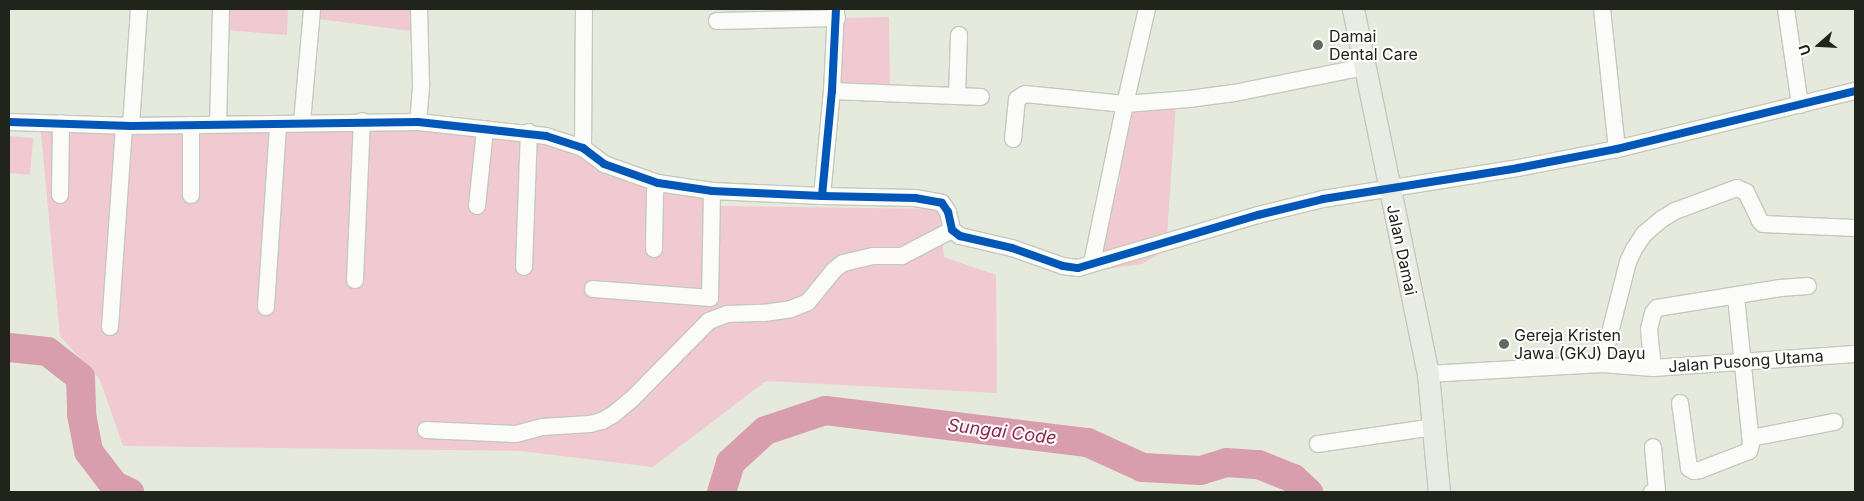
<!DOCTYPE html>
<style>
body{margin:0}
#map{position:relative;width:1864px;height:501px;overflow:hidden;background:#e6eadd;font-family:Inter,sans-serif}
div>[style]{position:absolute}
.green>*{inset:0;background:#f0cad0}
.river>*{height:29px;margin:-14.5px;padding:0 14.5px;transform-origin:14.5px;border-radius:14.5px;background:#d89ead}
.roads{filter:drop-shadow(1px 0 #c4c8be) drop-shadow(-1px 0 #c4c8be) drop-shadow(0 1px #c4c8be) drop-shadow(0 -1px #c4c8be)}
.minor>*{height:16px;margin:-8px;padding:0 8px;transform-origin:8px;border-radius:8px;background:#fbfcfa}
.major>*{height:21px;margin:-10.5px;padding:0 10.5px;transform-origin:10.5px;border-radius:10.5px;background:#e9ece2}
.cycleway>*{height:8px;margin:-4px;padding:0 4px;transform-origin:4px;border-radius:4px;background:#0057b8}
.dots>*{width:14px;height:14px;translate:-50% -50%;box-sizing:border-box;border:2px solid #fff;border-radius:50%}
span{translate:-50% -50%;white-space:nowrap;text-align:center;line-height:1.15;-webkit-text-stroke:4px #fff;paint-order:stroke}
.poi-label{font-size:16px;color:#21241b}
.left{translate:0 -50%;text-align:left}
.street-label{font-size:16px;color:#21241b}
.water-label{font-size:18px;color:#8a264e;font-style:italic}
.frame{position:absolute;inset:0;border:10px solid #21241b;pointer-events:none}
.north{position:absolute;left:1794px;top:20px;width:50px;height:50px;-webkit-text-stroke:4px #fff;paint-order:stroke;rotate:251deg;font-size:14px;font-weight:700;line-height:20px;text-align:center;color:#21241b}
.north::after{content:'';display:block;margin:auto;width:18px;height:22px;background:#21241b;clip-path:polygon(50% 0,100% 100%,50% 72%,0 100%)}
</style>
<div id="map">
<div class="green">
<div style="clip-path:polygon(225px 9px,288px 9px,287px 35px,223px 30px)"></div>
<div style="clip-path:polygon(320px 9px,418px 9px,418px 32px,319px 19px)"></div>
<div style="clip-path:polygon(889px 17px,890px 87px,836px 89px,841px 18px)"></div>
<div style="clip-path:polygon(1176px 104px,1166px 250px,1142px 264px,1085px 272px,1120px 181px,1122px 114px)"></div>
<div style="clip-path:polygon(362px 121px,583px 148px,605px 164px,722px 206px,939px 209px,944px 257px,996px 275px,997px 393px,766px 381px,653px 467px,520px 451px,123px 446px,100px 380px,60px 336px,40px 123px)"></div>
<div style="clip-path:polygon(9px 136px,33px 138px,30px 175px,9px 173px)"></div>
</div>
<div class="river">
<div style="left:9px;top:347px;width:38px;rotate:6deg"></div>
<div style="left:47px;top:351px;width:42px;rotate:38.2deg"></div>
<div style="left:80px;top:377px;width:37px;rotate:88deg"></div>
<div style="left:81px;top:414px;width:38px;rotate:79deg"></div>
<div style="left:88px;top:451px;width:43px;rotate:52.6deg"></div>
<div style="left:114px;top:485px;width:17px;rotate:25deg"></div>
<div style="left:721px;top:492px;width:31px;rotate:-73deg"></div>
<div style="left:730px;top:462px;width:47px;rotate:-42.4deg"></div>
<div style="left:765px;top:430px;width:63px;rotate:-18.4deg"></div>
<div style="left:825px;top:410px;width:264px;rotate:7deg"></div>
<div style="left:1087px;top:442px;width:60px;rotate:24.4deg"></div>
<div style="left:1142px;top:467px;width:58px;rotate:3deg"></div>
<div style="left:1200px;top:470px;width:27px;rotate:-17deg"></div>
<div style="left:1226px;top:462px;width:32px;rotate:4deg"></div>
<div style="left:1258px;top:464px;width:38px;rotate:22deg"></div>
<div style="left:1293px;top:478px;width:21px;rotate:43deg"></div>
</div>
<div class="roads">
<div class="minor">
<div style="left:1602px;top:9px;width:141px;rotate:83.9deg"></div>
<div style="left:1786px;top:9px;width:97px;rotate:81.7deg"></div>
<div style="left:717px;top:21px;width:120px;rotate:-1.4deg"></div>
<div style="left:832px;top:91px;width:149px;rotate:2.3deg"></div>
<div style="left:957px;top:96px;width:61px;rotate:-88.1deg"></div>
<div style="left:9px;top:122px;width:122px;rotate:1.9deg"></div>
<div style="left:131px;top:126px;width:287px;rotate:-0.8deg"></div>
<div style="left:418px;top:122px;width:129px;rotate:6.2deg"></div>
<div style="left:546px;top:136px;width:39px;rotate:18deg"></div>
<div style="left:583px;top:148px;width:26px;rotate:37deg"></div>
<div style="left:604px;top:164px;width:57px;rotate:19.4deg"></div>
<div style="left:658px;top:183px;width:55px;rotate:8.4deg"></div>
<div style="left:712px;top:191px;width:110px;rotate:2.6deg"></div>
<div style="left:822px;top:196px;width:105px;rotate:-84.6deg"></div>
<div style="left:832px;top:91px;width:82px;rotate:-87.2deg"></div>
<div style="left:302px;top:122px;width:113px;rotate:-84.9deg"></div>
<div style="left:418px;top:122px;width:38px;rotate:-85deg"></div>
<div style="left:421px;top:84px;width:75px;rotate:-91.5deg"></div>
<div style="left:218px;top:124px;width:115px;rotate:-88.5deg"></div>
<div style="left:131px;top:126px;width:117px;rotate:-86.1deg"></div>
<div style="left:1013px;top:139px;width:40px;rotate:-84.3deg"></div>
<div style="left:1017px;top:99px;width:9px;rotate:-32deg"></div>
<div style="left:1025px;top:94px;width:100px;rotate:5.7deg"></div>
<div style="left:1125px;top:104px;width:64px;rotate:-4.5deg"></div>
<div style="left:1189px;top:99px;width:45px;rotate:-7.6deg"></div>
<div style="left:1234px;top:93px;width:133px;rotate:-11.3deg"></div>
<div style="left:583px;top:148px;width:139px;rotate:-89.6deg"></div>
<div style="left:60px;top:195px;width:72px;rotate:-89.2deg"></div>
<div style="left:191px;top:195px;width:70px;rotate:-90deg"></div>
<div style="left:822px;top:196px;width:93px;rotate:1.2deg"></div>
<div style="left:915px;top:198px;width:27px;rotate:10deg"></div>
<div style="left:942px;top:203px;width:11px;rotate:56deg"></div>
<div style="left:948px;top:212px;width:18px;rotate:77deg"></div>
<div style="left:952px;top:230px;width:10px;rotate:37deg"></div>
<div style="left:960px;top:236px;width:53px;rotate:13deg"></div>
<div style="left:1012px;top:248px;width:54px;rotate:19.4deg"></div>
<div style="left:1063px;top:266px;width:15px;rotate:8deg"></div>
<div style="left:1078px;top:268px;width:188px;rotate:-16.4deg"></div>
<div style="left:1258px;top:215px;width:67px;rotate:-13.8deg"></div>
<div style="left:1323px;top:199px;width:197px;rotate:-9deg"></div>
<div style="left:1518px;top:168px;width:101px;rotate:-10.9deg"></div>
<div style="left:1617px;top:149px;width:245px;rotate:-13.7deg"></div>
<div style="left:477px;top:206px;width:76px;rotate:-84deg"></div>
<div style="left:654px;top:249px;width:57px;rotate:-89deg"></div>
<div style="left:655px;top:192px;width:9px;rotate:-72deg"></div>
<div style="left:1092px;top:263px;width:162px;rotate:-78.3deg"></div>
<div style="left:1125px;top:104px;width:98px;rotate:-77deg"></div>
<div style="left:524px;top:267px;width:135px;rotate:-87.9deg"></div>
<div style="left:355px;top:280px;width:159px;rotate:-87.5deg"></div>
<div style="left:593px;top:289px;width:117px;rotate:4.4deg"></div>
<div style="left:710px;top:298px;width:107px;rotate:-88.9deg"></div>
<div style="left:266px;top:307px;width:183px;rotate:-86.2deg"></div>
<div style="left:110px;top:327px;width:202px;rotate:-86deg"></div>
<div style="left:1602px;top:364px;width:105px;rotate:-75.7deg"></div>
<div style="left:1628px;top:262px;width:14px;rotate:-65deg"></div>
<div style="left:1634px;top:249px;width:18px;rotate:-56deg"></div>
<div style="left:1644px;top:234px;width:23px;rotate:-40deg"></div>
<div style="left:1662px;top:219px;width:15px;rotate:-32deg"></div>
<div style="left:1675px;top:211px;width:66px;rotate:-20.4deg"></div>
<div style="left:1737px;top:188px;width:10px;rotate:24deg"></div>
<div style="left:1746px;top:192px;width:32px;rotate:64deg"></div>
<div style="left:1760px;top:221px;width:4px;rotate:45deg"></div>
<div style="left:1763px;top:224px;width:92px;rotate:2.5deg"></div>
<div style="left:1653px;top:368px;width:39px;rotate:-96deg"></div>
<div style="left:1649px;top:329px;width:16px;rotate:-76deg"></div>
<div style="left:1653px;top:313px;width:6px;rotate:-51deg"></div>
<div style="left:1657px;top:308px;width:125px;rotate:-9.2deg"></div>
<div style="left:1780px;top:288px;width:28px;rotate:-4deg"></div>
<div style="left:1428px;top:374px;width:174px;rotate:-3.3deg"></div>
<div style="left:1602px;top:364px;width:51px;rotate:4.5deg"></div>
<div style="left:1653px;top:368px;width:202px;rotate:-4deg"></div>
<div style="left:1680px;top:403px;width:66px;rotate:82.1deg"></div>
<div style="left:1689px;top:468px;width:6px;rotate:31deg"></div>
<div style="left:1694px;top:471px;width:6px;rotate:-9deg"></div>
<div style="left:1700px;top:470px;width:53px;rotate:-21.2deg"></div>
<div style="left:1749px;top:451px;width:7px;rotate:-74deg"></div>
<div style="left:1751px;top:444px;width:149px;rotate:-95.8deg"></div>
<div style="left:426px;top:430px;width:90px;rotate:2.5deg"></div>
<div style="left:516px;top:434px;width:27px;rotate:-15deg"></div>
<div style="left:542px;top:427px;width:48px;rotate:-3.6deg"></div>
<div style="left:590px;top:424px;width:12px;rotate:-14deg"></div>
<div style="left:602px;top:421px;width:14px;rotate:-30deg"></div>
<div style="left:614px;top:414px;width:23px;rotate:-40deg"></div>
<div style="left:632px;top:399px;width:110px;rotate:-45.4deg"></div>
<div style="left:709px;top:321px;width:19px;rotate:-21deg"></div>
<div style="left:727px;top:314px;width:37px;rotate:-2deg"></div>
<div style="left:764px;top:313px;width:27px;rotate:-8deg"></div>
<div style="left:791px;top:309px;width:18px;rotate:-22deg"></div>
<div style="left:808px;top:302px;width:41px;rotate:-50.9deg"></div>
<div style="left:834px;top:270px;width:11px;rotate:-38deg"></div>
<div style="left:843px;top:263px;width:31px;rotate:-13deg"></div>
<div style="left:873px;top:256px;width:29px"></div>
<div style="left:902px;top:256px;width:56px;rotate:-27.5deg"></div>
<div style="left:1751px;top:438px;width:85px;rotate:-10.9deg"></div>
<div style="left:1318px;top:444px;width:117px;rotate:-8.3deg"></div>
<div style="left:1652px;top:492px;width:5px;rotate:-11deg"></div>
<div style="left:1657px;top:491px;width:44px;rotate:-95.2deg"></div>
</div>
<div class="major">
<div style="left:1353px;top:9px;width:373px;rotate:78.4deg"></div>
<div style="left:1428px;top:374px;width:119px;rotate:84.7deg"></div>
</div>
</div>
<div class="cycleway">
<div style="left:9px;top:122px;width:122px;rotate:1.9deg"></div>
<div style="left:131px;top:126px;width:287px;rotate:-0.8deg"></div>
<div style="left:418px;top:122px;width:129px;rotate:6.2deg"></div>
<div style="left:546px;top:136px;width:39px;rotate:18deg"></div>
<div style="left:583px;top:148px;width:26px;rotate:37deg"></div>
<div style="left:604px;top:164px;width:57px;rotate:19.4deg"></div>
<div style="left:658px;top:183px;width:55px;rotate:8.4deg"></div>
<div style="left:712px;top:191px;width:110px;rotate:2.6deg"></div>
<div style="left:822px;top:196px;width:105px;rotate:-84.6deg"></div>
<div style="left:832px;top:91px;width:82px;rotate:-87.2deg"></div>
<div style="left:822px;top:196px;width:93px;rotate:1.2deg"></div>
<div style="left:915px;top:198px;width:27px;rotate:10deg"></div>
<div style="left:942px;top:203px;width:11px;rotate:56deg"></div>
<div style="left:948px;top:212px;width:18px;rotate:77deg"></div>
<div style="left:952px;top:230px;width:10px;rotate:37deg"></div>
<div style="left:960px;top:236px;width:53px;rotate:13deg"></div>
<div style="left:1012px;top:248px;width:54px;rotate:19.4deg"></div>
<div style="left:1063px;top:266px;width:15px;rotate:8deg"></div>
<div style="left:1078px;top:268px;width:188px;rotate:-16.4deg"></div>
<div style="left:1258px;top:215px;width:67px;rotate:-13.8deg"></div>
<div style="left:1323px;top:199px;width:197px;rotate:-9deg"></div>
<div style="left:1518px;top:168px;width:101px;rotate:-10.9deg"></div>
<div style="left:1617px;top:149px;width:245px;rotate:-13.7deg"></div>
</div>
<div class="dots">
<div style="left:1318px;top:45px;background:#66695f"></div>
<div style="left:1504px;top:344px;background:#66695f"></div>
</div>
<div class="poi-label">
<span class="left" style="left:1329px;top:45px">Damai<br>Dental Care</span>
<span class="left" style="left:1514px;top:344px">Gereja Kristen<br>Jawa (GKJ) Dayu</span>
</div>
<div class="street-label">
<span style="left:1402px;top:250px;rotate:78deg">Jalan Damai</span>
<span style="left:1746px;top:361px;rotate:-4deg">Jalan Pusong Utama</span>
</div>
<div class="water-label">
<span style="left:1002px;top:432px;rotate:7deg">Sungai Code</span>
</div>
<div class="frame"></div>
<div class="north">U</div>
</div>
